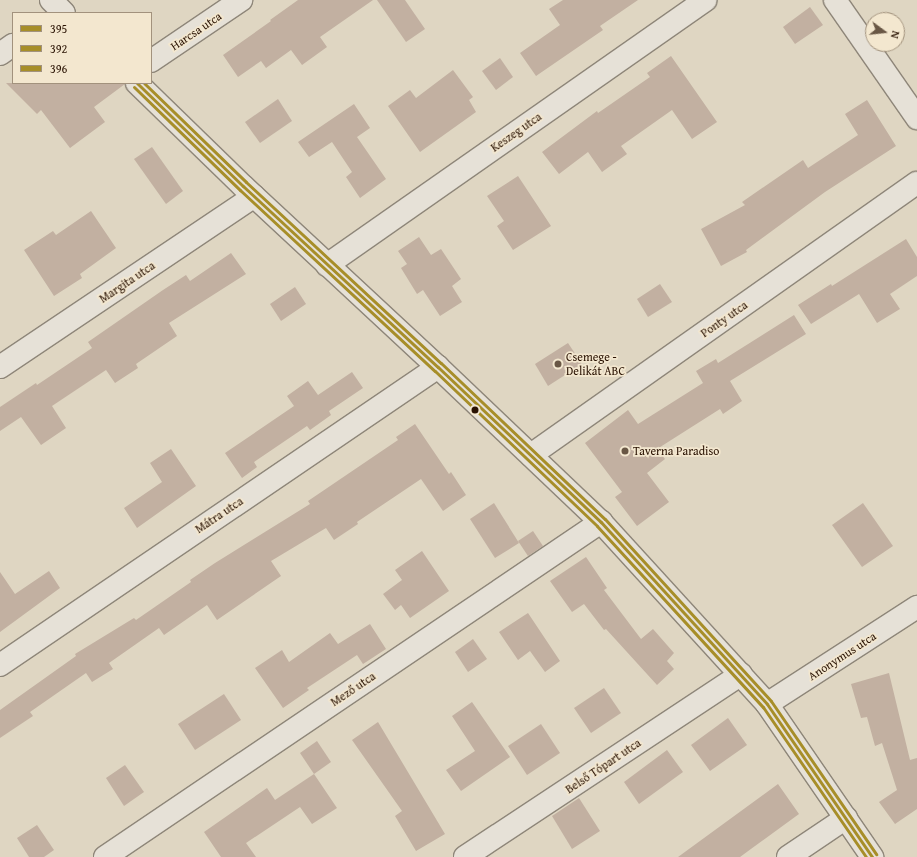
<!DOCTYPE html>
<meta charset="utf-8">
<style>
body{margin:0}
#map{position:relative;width:917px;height:857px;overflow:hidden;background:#dfd6c2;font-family:"Gentium Book Plus",serif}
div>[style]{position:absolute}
.building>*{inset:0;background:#c2b0a1}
.roads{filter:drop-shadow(1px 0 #8e8679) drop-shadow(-1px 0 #8e8679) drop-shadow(0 1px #8e8679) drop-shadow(0 -1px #8e8679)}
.minor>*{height:22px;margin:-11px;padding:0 11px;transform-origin:11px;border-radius:11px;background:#e6e1d7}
.bus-1>*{height:3px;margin:-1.5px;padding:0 1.5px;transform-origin:1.5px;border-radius:1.5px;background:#a78e29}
.bus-2>*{height:3px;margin:-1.5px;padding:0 1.5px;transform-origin:1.5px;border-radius:1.5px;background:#a78e29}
.bus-3>*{height:3px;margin:-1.5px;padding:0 1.5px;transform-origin:1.5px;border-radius:1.5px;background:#a78e29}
.dots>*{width:11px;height:11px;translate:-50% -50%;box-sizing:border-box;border:2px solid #f3e7cf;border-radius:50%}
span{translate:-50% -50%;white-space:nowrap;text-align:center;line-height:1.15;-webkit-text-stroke:3.5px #f3e7cf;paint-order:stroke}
.street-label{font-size:12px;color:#291202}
.poi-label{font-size:12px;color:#291202}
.left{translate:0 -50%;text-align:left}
.legend{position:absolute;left:12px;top:12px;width:140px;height:72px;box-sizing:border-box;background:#f3e7cf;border:1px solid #a2927d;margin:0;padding:5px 7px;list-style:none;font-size:12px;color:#291202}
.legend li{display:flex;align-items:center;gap:8px;height:20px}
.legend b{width:20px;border:1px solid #a2927d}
.north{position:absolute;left:865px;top:12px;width:40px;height:40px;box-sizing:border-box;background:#f3e7cf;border:1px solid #a2927d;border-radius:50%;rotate:105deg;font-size:11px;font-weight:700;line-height:16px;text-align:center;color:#291202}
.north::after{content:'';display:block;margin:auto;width:14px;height:18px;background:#695745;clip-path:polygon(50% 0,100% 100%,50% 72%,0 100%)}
</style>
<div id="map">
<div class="building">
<div style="clip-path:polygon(298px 0,373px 0,320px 37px,327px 47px,302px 65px,291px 50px,266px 68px,261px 61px,238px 77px,223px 55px,271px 21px,270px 20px)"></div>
<div style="clip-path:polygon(377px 0,405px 0,425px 29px,406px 42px)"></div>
<div style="clip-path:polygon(563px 0,638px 0,600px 26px,603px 30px,536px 76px,520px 53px,560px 25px,549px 9px)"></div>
<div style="clip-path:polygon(810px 7px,823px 25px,795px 44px,783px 27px)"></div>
<div style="clip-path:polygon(671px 56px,717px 122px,692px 139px,672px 110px,621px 146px,627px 154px,602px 172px,588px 152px,559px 174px,542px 152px,597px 111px,598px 113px,650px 77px,647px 73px)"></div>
<div style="clip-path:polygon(500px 58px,513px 77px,496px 90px,482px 71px)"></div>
<div style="clip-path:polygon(453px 70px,473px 97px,469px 100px,476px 112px,420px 152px,388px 106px,410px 90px,416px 98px)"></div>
<div style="clip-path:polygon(6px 83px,125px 83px,125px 84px,94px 107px,105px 122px,70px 148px,41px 110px,37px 114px)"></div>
<div style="clip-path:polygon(278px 99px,292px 121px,260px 143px,245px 122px)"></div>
<div style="clip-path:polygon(867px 100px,896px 146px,825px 192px,746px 250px,747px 252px,721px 266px,701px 229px,745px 205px,742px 202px,803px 160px,808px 168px,858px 135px,845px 114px)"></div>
<div style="clip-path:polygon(354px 104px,370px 128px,357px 137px,386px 179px,360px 198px,346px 177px,352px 172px,332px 142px,309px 157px,298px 142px)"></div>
<div style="clip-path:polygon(152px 147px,183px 191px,166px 204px,134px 159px)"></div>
<div style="clip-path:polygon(518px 176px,551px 226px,513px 250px,497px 226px,504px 221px,487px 196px)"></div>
<div style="clip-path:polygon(91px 211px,116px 248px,80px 274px,82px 278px,54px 296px,24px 250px,53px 231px,56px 235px)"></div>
<div style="clip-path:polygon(419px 237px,431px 255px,441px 249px,461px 279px,452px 286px,462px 302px,440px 316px,423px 290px,417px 294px,401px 268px,407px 264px,398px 251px)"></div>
<div style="clip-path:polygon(906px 239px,917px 257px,917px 276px,890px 294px,900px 309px,877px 323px,859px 294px,811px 324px,798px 305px,831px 284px,832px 286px)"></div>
<div style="clip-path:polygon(231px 253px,246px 274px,169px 323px,177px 336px,136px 364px,138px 368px,115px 383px,106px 370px,52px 406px,66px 428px,41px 445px,21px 417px,0 431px,0 407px,36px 383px,37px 385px,92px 348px,88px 342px,163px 290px,186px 275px,190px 281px)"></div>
<div style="clip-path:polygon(660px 284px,672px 302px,648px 317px,637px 299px)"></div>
<div style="clip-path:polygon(295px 287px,306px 304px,281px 321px,270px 304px)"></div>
<div style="clip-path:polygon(794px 315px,806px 334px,730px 381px,742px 401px,723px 414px,720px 409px,657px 449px,665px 459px,647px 473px,669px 502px,637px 526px,615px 497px,622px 492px,585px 443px,628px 410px,638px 424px,703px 383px,696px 371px,716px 359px,718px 363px)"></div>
<div style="clip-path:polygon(568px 343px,582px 364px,548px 386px,535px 364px)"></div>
<div style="clip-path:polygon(352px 372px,363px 388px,329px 411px,331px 415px,310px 430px,307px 426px,254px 462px,257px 467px,242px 478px,225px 453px,294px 406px,287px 396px,308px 381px,318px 395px)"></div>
<div style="clip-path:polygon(415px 424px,449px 474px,451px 472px,466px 495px,443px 511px,421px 479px,357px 522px,358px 524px,334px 540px,326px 528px,271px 561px,281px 576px,217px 620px,207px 605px,164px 635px,159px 628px,109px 663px,113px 669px,92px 682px,86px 673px,30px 712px,33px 716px,0 738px,0 710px,76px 656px,75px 654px,134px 618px,136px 620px,191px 582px,190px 580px,215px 563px,310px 504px,308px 501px,398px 440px,396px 437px)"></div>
<div style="clip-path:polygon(171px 449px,196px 486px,137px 528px,124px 508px,162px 482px,150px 463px)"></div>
<div style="clip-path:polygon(494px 503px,519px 543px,495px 558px,470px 519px)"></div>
<div style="clip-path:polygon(863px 503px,893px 546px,862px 567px,832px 525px)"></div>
<div style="clip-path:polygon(533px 531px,543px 546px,528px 556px,518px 541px)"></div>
<div style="clip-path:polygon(422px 551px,449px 591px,410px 618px,401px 605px,395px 610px,383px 594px,402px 580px,395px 570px)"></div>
<div style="clip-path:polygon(586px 557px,607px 588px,604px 590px,641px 639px,653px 629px,674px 653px,667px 661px,674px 669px,657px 685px,606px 629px,604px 630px,584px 604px,572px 612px,550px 581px)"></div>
<div style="clip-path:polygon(49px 571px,60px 588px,0 632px,0 572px,15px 594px)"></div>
<div style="clip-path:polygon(528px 613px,560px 661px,545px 672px,530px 651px,518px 660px,499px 632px)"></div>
<div style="clip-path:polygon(370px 624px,386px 649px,363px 664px,357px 655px,307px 688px,309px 690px,283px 708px,255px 668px,282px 650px,289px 662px,330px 633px,338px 644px)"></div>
<div style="clip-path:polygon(473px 639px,487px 659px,468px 672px,455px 652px)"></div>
<div style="clip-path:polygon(889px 673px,910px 760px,917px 758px,917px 809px,895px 824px,879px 802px,897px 790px,882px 743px,875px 746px,867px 717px,861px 718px,851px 684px)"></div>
<div style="clip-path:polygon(604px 688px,621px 713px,591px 733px,574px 708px)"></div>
<div style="clip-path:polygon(224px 694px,241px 720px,195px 750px,178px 724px)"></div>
<div style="clip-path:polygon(472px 702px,510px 757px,461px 791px,446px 770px,475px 751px,452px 716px)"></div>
<div style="clip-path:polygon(728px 718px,747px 745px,710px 771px,691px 745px)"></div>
<div style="clip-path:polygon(378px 722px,445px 834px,416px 851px,395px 816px,402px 811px,352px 740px)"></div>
<div style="clip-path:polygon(541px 724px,560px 753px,527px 775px,508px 746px)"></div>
<div style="clip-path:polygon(317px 741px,331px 762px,314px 774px,300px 753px)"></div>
<div style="clip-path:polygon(667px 750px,683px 772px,639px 804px,624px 782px)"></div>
<div style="clip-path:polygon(125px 765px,144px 792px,124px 806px,106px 778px)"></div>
<div style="clip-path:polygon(314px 774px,337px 808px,312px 824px,300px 807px,246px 843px,256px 857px,221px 857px,204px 832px,267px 788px,275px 800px)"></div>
<div style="clip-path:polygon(778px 784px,799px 814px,755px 846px,740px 857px,678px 857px)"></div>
<div style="clip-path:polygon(579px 798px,600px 831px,572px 849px,552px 816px)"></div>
<div style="clip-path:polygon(37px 825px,54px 850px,44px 857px,29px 857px,17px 838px)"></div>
</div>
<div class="roads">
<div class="minor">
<div style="left:51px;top:0;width:18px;rotate:45deg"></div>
<div style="left:835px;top:0;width:144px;rotate:55.2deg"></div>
<div style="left:0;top:54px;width:16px;rotate:-35deg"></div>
<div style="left:151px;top:61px;width:109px;rotate:-34.1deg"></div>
<div style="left:137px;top:83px;width:148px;rotate:44.2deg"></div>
<div style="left:243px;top:186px;width:266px;rotate:42.9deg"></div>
<div style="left:438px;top:367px;width:225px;rotate:43.6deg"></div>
<div style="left:601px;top:522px;width:246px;rotate:47.6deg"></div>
<div style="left:767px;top:704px;width:186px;rotate:55.5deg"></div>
<div style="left:327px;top:265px;width:462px;rotate:-35deg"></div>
<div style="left:0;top:367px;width:306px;rotate:-33.9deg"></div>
<div style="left:531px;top:455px;width:472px;rotate:-35.2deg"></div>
<div style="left:0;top:665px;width:530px;rotate:-34.23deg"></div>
<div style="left:767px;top:704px;width:179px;rotate:-32.9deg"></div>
<div style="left:105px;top:857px;width:599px;rotate:-34.04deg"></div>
<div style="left:465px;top:857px;width:331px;rotate:-33.5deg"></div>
<div style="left:788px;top:857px;width:70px;rotate:-33.9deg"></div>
</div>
</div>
<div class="bus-1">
<div style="left:137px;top:83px;width:148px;rotate:44.2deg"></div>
<div style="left:243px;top:186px;width:266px;rotate:42.9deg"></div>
<div style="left:438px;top:367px;width:225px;rotate:43.6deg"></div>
<div style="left:601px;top:522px;width:246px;rotate:47.6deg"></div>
<div style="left:767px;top:704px;width:186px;rotate:55.5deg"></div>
</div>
<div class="bus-2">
<div style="left:134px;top:87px;width:148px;rotate:44.2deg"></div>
<div style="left:240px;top:190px;width:266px;rotate:42.9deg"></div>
<div style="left:435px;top:371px;width:224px;rotate:43.7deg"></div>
<div style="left:597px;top:526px;width:246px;rotate:47.5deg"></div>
<div style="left:763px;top:707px;width:182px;rotate:55.5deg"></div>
</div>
<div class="bus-3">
<div style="left:144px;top:83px;width:142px;rotate:44.1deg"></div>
<div style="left:246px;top:182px;width:266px;rotate:42.9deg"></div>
<div style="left:441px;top:363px;width:226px;rotate:43.6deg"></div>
<div style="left:605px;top:519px;width:246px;rotate:47.6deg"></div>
<div style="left:771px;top:701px;width:186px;rotate:55.5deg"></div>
</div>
<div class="dots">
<div style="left:558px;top:364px;background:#695745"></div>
<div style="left:475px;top:410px;background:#291202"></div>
<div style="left:625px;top:451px;background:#695745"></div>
</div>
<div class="street-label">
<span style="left:196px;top:31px;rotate:-34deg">Harcsa utca</span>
<span style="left:516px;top:132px;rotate:-35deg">Keszeg utca</span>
<span style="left:127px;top:282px;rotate:-34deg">Margita utca</span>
<span style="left:724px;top:319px;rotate:-35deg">Ponty utca</span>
<span style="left:219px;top:515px;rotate:-34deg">Mátra utca</span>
<span style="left:842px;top:656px;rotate:-33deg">Anonymus utca</span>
<span style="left:353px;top:689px;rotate:-34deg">Mező utca</span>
<span style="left:603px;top:766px;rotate:-34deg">Belső Tópart utca</span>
</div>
<div class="poi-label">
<span class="left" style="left:566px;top:364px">Csemege -<br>Delikát ABC</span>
<span class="left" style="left:633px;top:451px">Taverna Paradiso</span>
</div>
<ul class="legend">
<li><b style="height:5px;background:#a78e29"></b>395</li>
<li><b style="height:5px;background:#a78e29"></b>392</li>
<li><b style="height:5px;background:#a78e29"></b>396</li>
</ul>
<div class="north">N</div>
</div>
